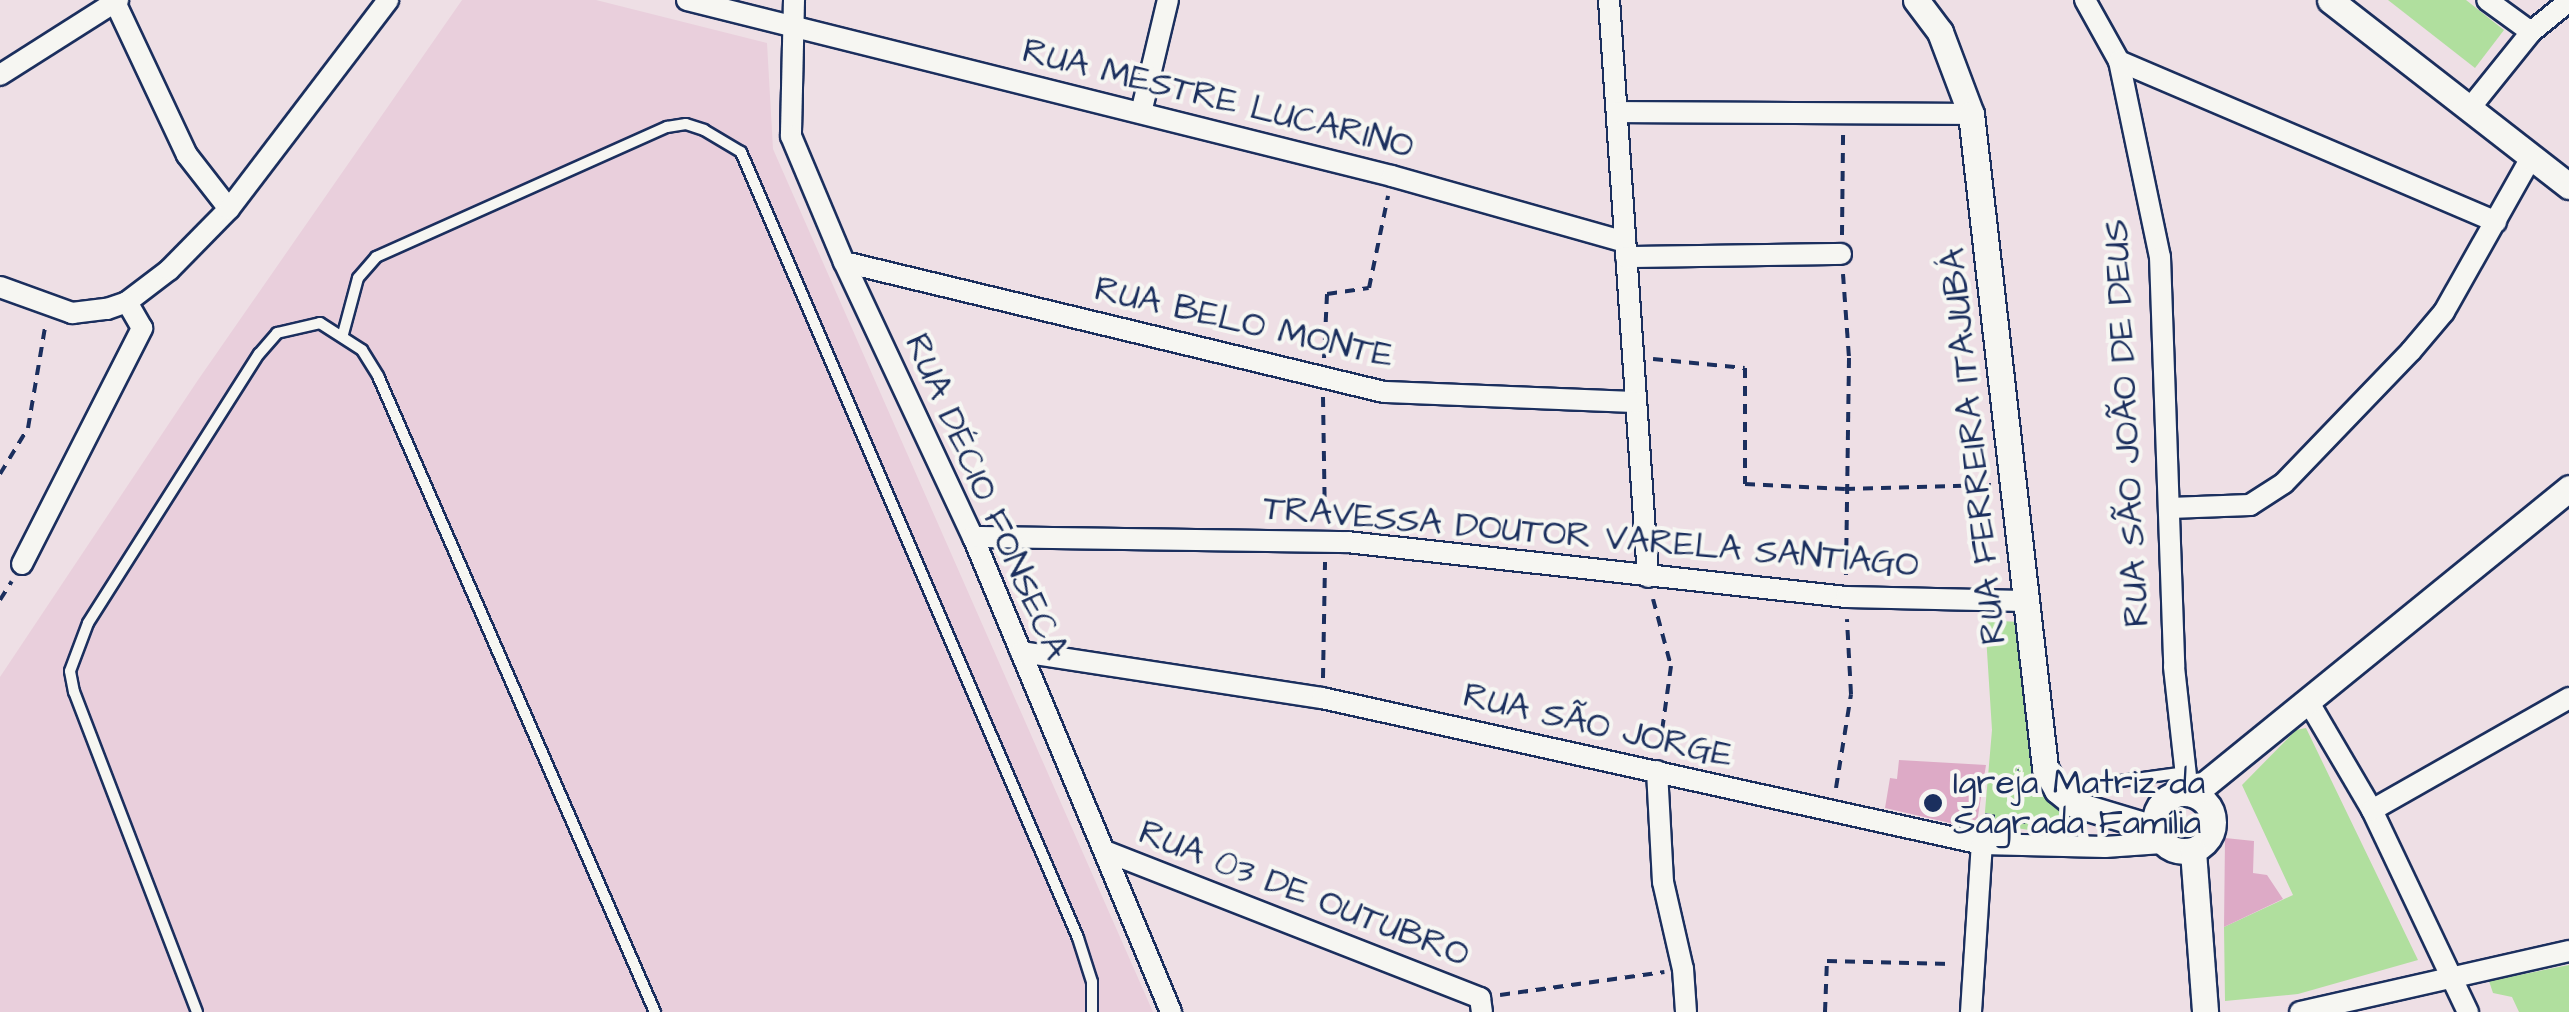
<!DOCTYPE html>
<meta charset="utf-8">
<style>
body{margin:0}
#map{position:relative;width:2569px;height:1012px;overflow:hidden;background:#eedfe5;font-family:"Architects Daughter",sans-serif}
div>[style]{position:absolute}
.built>*{inset:0;background:#e9cfdc}
.green>*{inset:0;background:#b0df9e}
.building>*{inset:0;background:#ddaac6}
.path>*{height:4px;margin-top:-2px;transform-origin:0;background:repeating-linear-gradient(90deg,#1b2f5e 0 10px,transparent 0 18px)}
.roads{filter:drop-shadow(2px 0 #1b2f5e) drop-shadow(-2px 0 #1b2f5e) drop-shadow(0 2px #1b2f5e) drop-shadow(0 -2px #1b2f5e)}
.service>*{height:10px;margin:-5px;padding:0 5px;transform-origin:5px;border-radius:5px;background:#f6f6f2}
.minor>*{height:20px;margin:-10px;padding:0 10px;transform-origin:10px;border-radius:10px;background:#f6f6f2}
.tertiary>*{height:25px;margin:-12.5px;padding:0 12.5px;transform-origin:12.5px;border-radius:12.5px;background:#f6f6f2}
.tertiary>.ring{margin:-12.5px;padding:0;box-sizing:content-box;background:none;border:25px solid #f6f6f2;border-radius:50%}
.dots>*{width:28px;height:28px;translate:-50% -50%;box-sizing:border-box;border:5px solid #f6f6f2;border-radius:50%}
span{translate:-50% -50%;white-space:nowrap;text-align:center;line-height:1.15;-webkit-text-stroke:8px #f6f6f2;paint-order:stroke}
.street-label{font-size:35px;color:#1b2f5e}
.poi-label{font-size:35px;color:#1b2f5e}
.left{translate:0 -50%;text-align:left}
</style>
<div id="map">
<div class="built">
<div style="clip-path:polygon(462px 0,596px 0,767px 43px,773px 149px,1153px 1012px,0 1012px,0 677px,198px 380px)"></div>
</div>
<div class="green">
<div style="clip-path:polygon(2388px 0,2466px 0,2504px 30px,2475px 68px)"></div>
<div style="clip-path:polygon(1985px 620px,2018px 622px,2031px 759px,2075px 837px,1984px 823px,1992px 730px)"></div>
<div style="clip-path:polygon(2306px 728px,2418px 960px,2298px 994px,2225px 1001px,2224px 927px,2293px 895px,2242px 785px,2296px 730px)"></div>
<div style="clip-path:polygon(2569px 965px,2569px 1012px,2519px 1012px,2512px 997px,2493px 993px,2489px 981px)"></div>
</div>
<div class="building">
<div style="clip-path:polygon(1899px 760px,1986px 765px,1976px 829px,1885px 808px,1890px 778px,1897px 779px)"></div>
<div style="clip-path:polygon(2225px 838px,2254px 841px,2253px 873px,2267px 875px,2283px 899px,2224px 927px)"></div>
</div>
<div class="path">
<div style="left:1842px;top:235px;width:101px;rotate:-89.4deg"></div>
<div style="left:1843px;top:274px;width:84px;rotate:85.9deg"></div>
<div style="left:1849px;top:358px;width:217px;rotate:90.8deg"></div>
<div style="left:1324px;top:358px;width:64px;rotate:-87.3deg"></div>
<div style="left:1327px;top:294px;width:42px;rotate:-8.1deg"></div>
<div style="left:1369px;top:288px;width:94px;rotate:-78.3deg"></div>
<div style="left:1653px;top:359px;width:92px;rotate:5.6deg"></div>
<div style="left:1745px;top:368px;width:116px;rotate:90deg"></div>
<div style="left:1745px;top:484px;width:100px;rotate:2.9deg"></div>
<div style="left:1845px;top:489px;width:146px;rotate:-1.6deg"></div>
<div style="left:1323px;top:397px;width:126px;rotate:89.1deg"></div>
<div style="left:0;top:474px;width:54px;rotate:-58.7deg"></div>
<div style="left:28px;top:428px;width:101px;rotate:-80.4deg"></div>
<div style="left:1653px;top:599px;width:69px;rotate:75deg"></div>
<div style="left:1671px;top:666px;width:87px;rotate:97.9deg"></div>
<div style="left:0;top:600px;width:22px;rotate:-58deg"></div>
<div style="left:1323px;top:678px;width:116px;rotate:-89deg"></div>
<div style="left:1836px;top:788px;width:95px;rotate:-80.9deg"></div>
<div style="left:1851px;top:694px;width:75px;rotate:-93.1deg"></div>
<div style="left:1985px;top:815px;width:41px;rotate:9.9deg"></div>
<div style="left:1500px;top:995px;width:166px;rotate:-8deg"></div>
<div style="left:1825px;top:1012px;width:51px;rotate:-87.8deg"></div>
<div style="left:1827px;top:961px;width:124px;rotate:1.4deg"></div>
</div>
<div class="roads">
<div class="service">
<div style="left:343px;top:334px;width:58px;rotate:-75deg"></div>
<div style="left:358px;top:278px;width:28px;rotate:-49deg"></div>
<div style="left:376px;top:257px;width:319px;rotate:-24.1deg"></div>
<div style="left:667px;top:127px;width:19px;rotate:-9deg"></div>
<div style="left:686px;top:124px;width:19px;rotate:18deg"></div>
<div style="left:704px;top:130px;width:43px;rotate:30.7deg"></div>
<div style="left:741px;top:152px;width:855px;rotate:66.79deg"></div>
<div style="left:1078px;top:938px;width:46px;rotate:72.3deg"></div>
<div style="left:1092px;top:982px;width:30px;rotate:90deg"></div>
<div style="left:2063px;top:789px;width:123px;rotate:-7.9deg"></div>
<div style="left:197px;top:1012px;width:343px;rotate:-111deg"></div>
<div style="left:74px;top:692px;width:21px;rotate:-101deg"></div>
<div style="left:70px;top:671px;width:51px;rotate:-69.4deg"></div>
<div style="left:88px;top:623px;width:319px;rotate:-57.6deg"></div>
<div style="left:259px;top:354px;width:28px;rotate:-49deg"></div>
<div style="left:277px;top:333px;width:44px;rotate:-13.1deg"></div>
<div style="left:320px;top:323px;width:50px;rotate:32.7deg"></div>
<div style="left:362px;top:350px;width:31px;rotate:58deg"></div>
<div style="left:378px;top:376px;width:694px;rotate:66.47deg"></div>
</div>
<div class="minor">
<div style="left:687px;top:0;width:727px;rotate:14.02deg"></div>
<div style="left:1392px;top:176px;width:242px;rotate:15.8deg"></div>
<div style="left:794px;top:0;width:136px;rotate:91.3deg"></div>
<div style="left:791px;top:136px;width:137px;rotate:67.2deg"></div>
<div style="left:844px;top:262px;width:304px;rotate:64.9deg"></div>
<div style="left:973px;top:537px;width:515px;rotate:67.37deg"></div>
<div style="left:1609px;top:0;width:578px;rotate:86.13deg"></div>
<div style="left:2085px;top:0;width:70px;rotate:60.9deg"></div>
<div style="left:2119px;top:61px;width:200px;rotate:78.2deg"></div>
<div style="left:2160px;top:257px;width:410px;rotate:88deg"></div>
<div style="left:2174px;top:667px;width:127px;rotate:83.7deg"></div>
<div style="left:115px;top:2px;width:169px;rotate:64.8deg"></div>
<div style="left:187px;top:155px;width:68px;rotate:52.1deg"></div>
<div style="left:2531px;top:32px;width:49px;rotate:-39.2deg"></div>
<div style="left:2119px;top:61px;width:410px;rotate:23.1deg"></div>
<div style="left:0;top:75px;width:140px;rotate:-32.4deg"></div>
<div style="left:2470px;top:108px;width:97px;rotate:-51.2deg"></div>
<div style="left:2531px;top:32px;width:54px;rotate:-144deg"></div>
<div style="left:1618px;top:112px;width:353px;rotate:0.3deg"></div>
<div style="left:1141px;top:113px;width:116px;rotate:-76.6deg"></div>
<div style="left:1626px;top:257px;width:215px;rotate:-0.8deg"></div>
<div style="left:844px;top:262px;width:555px;rotate:13.54deg"></div>
<div style="left:1384px;top:392px;width:252px;rotate:2.3deg"></div>
<div style="left:0;top:287px;width:77px;rotate:19.9deg"></div>
<div style="left:72px;top:313px;width:35px;rotate:-7deg"></div>
<div style="left:107px;top:309px;width:21px;rotate:-19deg"></div>
<div style="left:127px;top:302px;width:53px;rotate:-37.3deg"></div>
<div style="left:169px;top:270px;width:86px;rotate:-45.5deg"></div>
<div style="left:229px;top:209px;width:263px;rotate:-52.7deg"></div>
<div style="left:2170px;top:508px;width:80px;rotate:-2.1deg"></div>
<div style="left:2250px;top:505px;width:40px;rotate:-32.9deg"></div>
<div style="left:2284px;top:483px;width:183px;rotate:-46.1deg"></div>
<div style="left:2411px;top:351px;width:51px;rotate:-49.8deg"></div>
<div style="left:2444px;top:312px;width:179px;rotate:-60.6deg"></div>
<div style="left:973px;top:537px;width:374px;rotate:0.8deg"></div>
<div style="left:1347px;top:542px;width:502px;rotate:6.29deg"></div>
<div style="left:1846px;top:597px;width:179px;rotate:1.3deg"></div>
<div style="left:22px;top:564px;width:265px;rotate:-63deg"></div>
<div style="left:142px;top:328px;width:30px;rotate:-120deg"></div>
<div style="left:1021px;top:652px;width:304px;rotate:8.7deg"></div>
<div style="left:1322px;top:698px;width:676px;rotate:12.47deg"></div>
<div style="left:1982px;top:844px;width:123px;rotate:1.4deg"></div>
<div style="left:2105px;top:847px;width:57px;rotate:-4deg"></div>
<div style="left:2308px;top:701px;width:126px;rotate:59.6deg"></div>
<div style="left:2372px;top:810px;width:224px;rotate:64.6deg"></div>
<div style="left:1657px;top:771px;width:111px;rotate:86.9deg"></div>
<div style="left:1663px;top:882px;width:89px;rotate:77.1deg"></div>
<div style="left:1683px;top:969px;width:43px;rotate:86deg"></div>
<div style="left:2372px;top:810px;width:227px;rotate:-29.6deg"></div>
<div style="left:1105px;top:851px;width:403px;rotate:21.4deg"></div>
<div style="left:1480px;top:998px;width:14px;rotate:82deg"></div>
<div style="left:1971px;top:1012px;width:168px;rotate:-86.3deg"></div>
<div style="left:2300px;top:1012px;width:276px;rotate:-12.8deg"></div>
</div>
<div class="tertiary">
<div style="left:1916px;top:0;width:40px;rotate:53deg"></div>
<div style="left:1940px;top:32px;width:88px;rotate:69.3deg"></div>
<div style="left:1971px;top:114px;width:658px;rotate:83.54deg"></div>
<div style="left:2045px;top:768px;width:25px;rotate:61deg"></div>
<div style="left:2057px;top:790px;width:22px;rotate:39deg"></div>
<div style="left:2074px;top:804px;width:84px;rotate:16.7deg"></div>
<div style="left:2330px;top:0;width:303px;rotate:37.9deg"></div>
<div class="ring" style="left:2155px;top:793px;width:33px;height:33px"></div>
<div style="left:2193px;top:794px;width:485px;rotate:-39.1deg"></div>
<div style="left:2193px;top:851px;width:161px;rotate:85.7deg"></div>
</div>
</div>
<div class="dots">
<div style="left:1933px;top:803px;background:#1b2f5e"></div>
</div>
<div class="street-label">
<span style="left:1218px;top:99px;rotate:14deg">RUA MESTRE LUCARINO</span>
<span style="left:1244px;top:323px;rotate:13deg">RUA BELO MONTE</span>
<span style="left:2127px;top:423px;rotate:-93deg">RUA SÃO JOÃO DE DEUS</span>
<span style="left:1974px;top:446px;rotate:-96deg">RUA FERREIRA ITAJUBÁ</span>
<span style="left:986px;top:497px;rotate:66deg">RUA DÉCIO FONSECA</span>
<span style="left:1591px;top:537px;rotate:5deg">TRAVESSA DOUTOR VARELA SANTIAGO</span>
<span style="left:1598px;top:726px;rotate:13deg">RUA SÃO JORGE</span>
<span style="left:1304px;top:894px;rotate:21deg">RUA 03 DE OUTUBRO</span>
</div>
<div class="poi-label">
<span class="left" style="left:1953px;top:803px">Igreja Matriz da<br>Sagrada Família</span>
</div>
</div>
